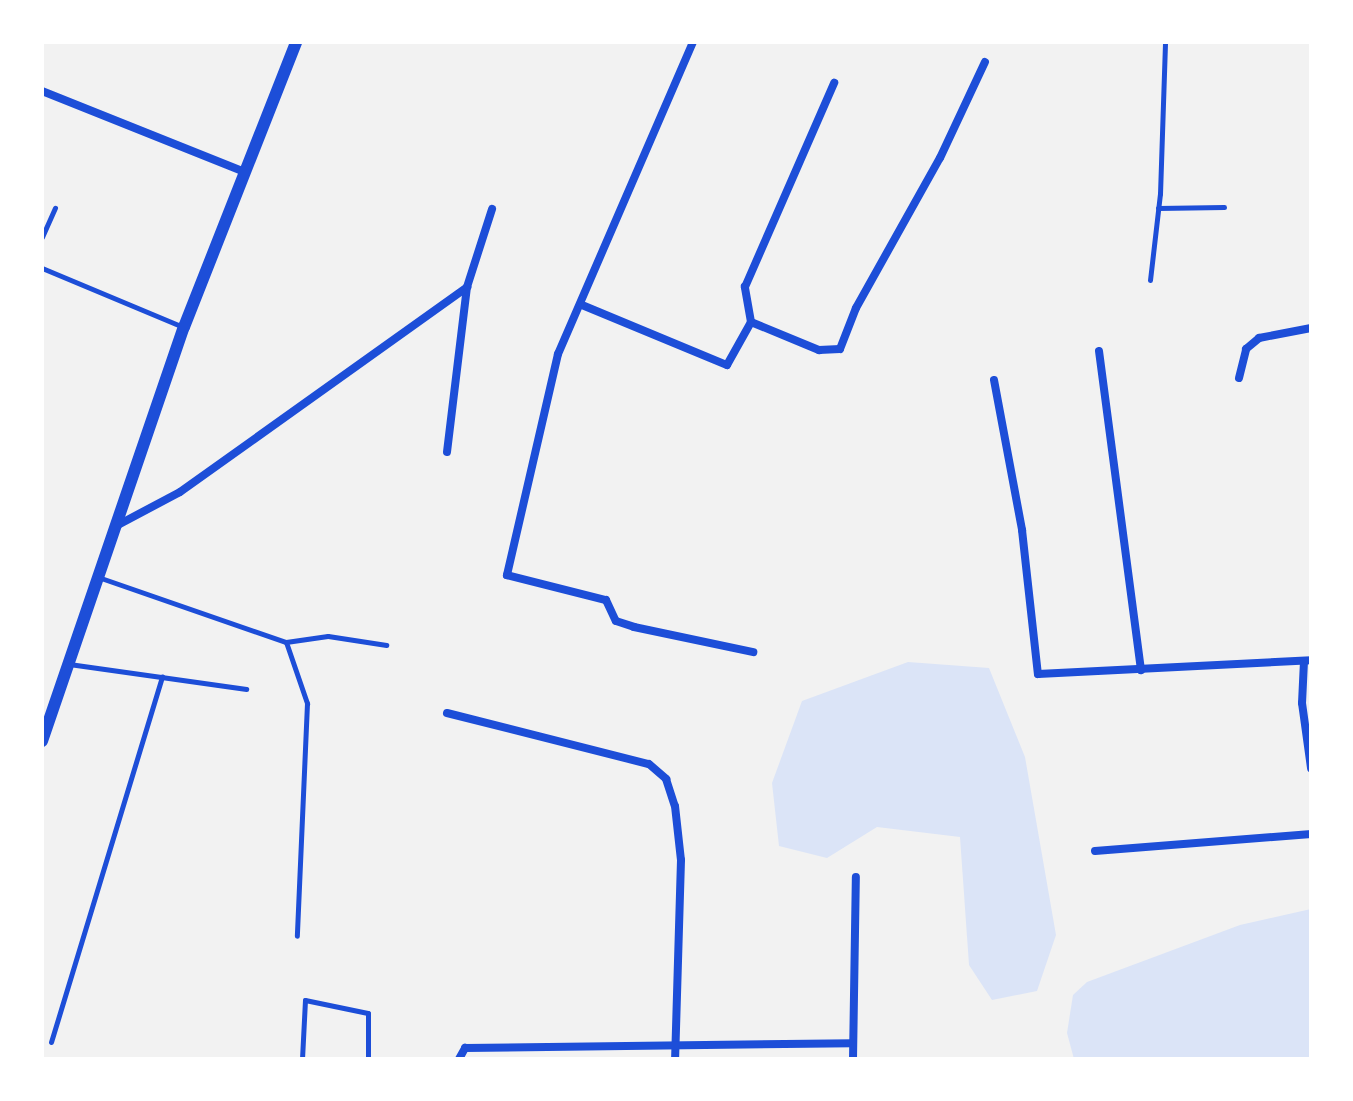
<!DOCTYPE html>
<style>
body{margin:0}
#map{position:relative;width:1353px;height:1101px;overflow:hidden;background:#f2f2f2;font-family:"PT Sans Narrow",sans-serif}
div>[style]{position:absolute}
.green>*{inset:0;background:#dbe4f7}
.service>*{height:5px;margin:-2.5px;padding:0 2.5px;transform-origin:2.5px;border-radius:2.5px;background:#1d4ed8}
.minor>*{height:8px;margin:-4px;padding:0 4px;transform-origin:4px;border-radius:4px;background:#1d4ed8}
.tertiary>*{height:12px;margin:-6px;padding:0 6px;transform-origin:6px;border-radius:6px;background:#1d4ed8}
span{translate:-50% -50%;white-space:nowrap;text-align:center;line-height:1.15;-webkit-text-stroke:8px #fff;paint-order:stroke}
.frame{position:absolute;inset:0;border:44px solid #fff;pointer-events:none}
</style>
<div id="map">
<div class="green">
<div style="clip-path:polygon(908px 662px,989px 668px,1025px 757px,1056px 935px,1037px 991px,992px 1000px,969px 965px,960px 837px,877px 827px,827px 858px,779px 846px,772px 783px,802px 701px)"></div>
<div style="clip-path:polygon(1311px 909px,1311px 1059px,1074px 1059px,1067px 1033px,1073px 995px,1087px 982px,1240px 925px)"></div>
</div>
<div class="service">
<div style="left:1158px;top:208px;width:66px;rotate:-0.9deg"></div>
<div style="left:42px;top:237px;width:32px;rotate:-66deg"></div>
<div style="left:42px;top:268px;width:153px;rotate:22.7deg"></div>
<div style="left:1150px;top:280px;width:87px;rotate:-83.4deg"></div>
<div style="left:1160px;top:194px;width:152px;rotate:-88.1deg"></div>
<div style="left:98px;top:577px;width:199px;rotate:19.1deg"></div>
<div style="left:286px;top:642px;width:65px;rotate:71deg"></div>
<div style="left:307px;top:703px;width:233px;rotate:92.5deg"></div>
<div style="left:286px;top:642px;width:42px;rotate:-8.1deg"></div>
<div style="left:328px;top:636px;width:59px;rotate:8.8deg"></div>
<div style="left:69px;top:664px;width:179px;rotate:8deg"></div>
<div style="left:51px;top:1042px;width:382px;rotate:-73.1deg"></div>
<div style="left:302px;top:1059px;width:59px;rotate:-87.1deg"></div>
<div style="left:305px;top:1000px;width:64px;rotate:11.7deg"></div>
<div style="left:368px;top:1013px;width:46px;rotate:90deg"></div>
</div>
<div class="minor">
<div style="left:693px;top:42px;width:340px;rotate:113.4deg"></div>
<div style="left:558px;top:354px;width:227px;rotate:103deg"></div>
<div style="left:507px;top:575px;width:102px;rotate:14.2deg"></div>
<div style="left:606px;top:600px;width:23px;rotate:65deg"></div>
<div style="left:616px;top:621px;width:19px;rotate:18deg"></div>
<div style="left:634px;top:627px;width:122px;rotate:11.9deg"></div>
<div style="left:42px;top:91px;width:219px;rotate:21.8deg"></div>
<div style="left:582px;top:305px;width:157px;rotate:22.5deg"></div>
<div style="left:727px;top:365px;width:49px;rotate:-60.8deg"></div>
<div style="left:751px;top:322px;width:74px;rotate:22.4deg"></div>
<div style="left:819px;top:350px;width:21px;rotate:-3deg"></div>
<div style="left:840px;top:349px;width:44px;rotate:-68.7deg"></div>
<div style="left:856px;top:308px;width:172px;rotate:-60.8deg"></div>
<div style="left:940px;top:158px;width:106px;rotate:-64.9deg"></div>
<div style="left:751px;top:322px;width:36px;rotate:-100deg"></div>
<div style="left:745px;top:287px;width:223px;rotate:-66.4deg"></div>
<div style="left:1099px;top:351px;width:322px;rotate:82.5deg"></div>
<div style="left:1239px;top:378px;width:30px;rotate:-76deg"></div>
<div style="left:1246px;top:349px;width:17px;rotate:-40deg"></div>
<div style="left:1259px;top:338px;width:53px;rotate:-10.9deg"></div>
<div style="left:994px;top:380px;width:153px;rotate:79.4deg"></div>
<div style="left:1022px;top:530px;width:145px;rotate:83.7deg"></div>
<div style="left:1038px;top:674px;width:273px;rotate:-2.9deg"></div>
<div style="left:447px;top:452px;width:166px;rotate:-83.1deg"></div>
<div style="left:116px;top:526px;width:72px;rotate:-28deg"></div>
<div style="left:180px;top:492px;width:353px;rotate:-35.5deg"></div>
<div style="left:467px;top:287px;width:82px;rotate:-72.2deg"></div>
<div style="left:1304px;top:661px;width:42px;rotate:92.7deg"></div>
<div style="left:1302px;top:703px;width:66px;rotate:82.1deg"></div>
<div style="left:447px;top:713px;width:208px;rotate:14.2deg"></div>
<div style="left:649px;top:764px;width:23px;rotate:41deg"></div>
<div style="left:666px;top:779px;width:28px;rotate:72deg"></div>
<div style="left:675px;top:806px;width:54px;rotate:83.7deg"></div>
<div style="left:681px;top:860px;width:199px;rotate:91.7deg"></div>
<div style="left:1095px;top:851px;width:217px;rotate:-4.5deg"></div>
<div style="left:459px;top:1059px;width:13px;rotate:-61deg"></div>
<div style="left:465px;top:1048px;width:387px;rotate:-0.7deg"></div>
<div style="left:853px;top:1059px;width:182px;rotate:-89.1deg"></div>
</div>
<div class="tertiary">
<div style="left:42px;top:741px;width:438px;rotate:-71.1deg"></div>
<div style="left:184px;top:327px;width:306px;rotate:-68.5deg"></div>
</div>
<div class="frame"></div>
</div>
